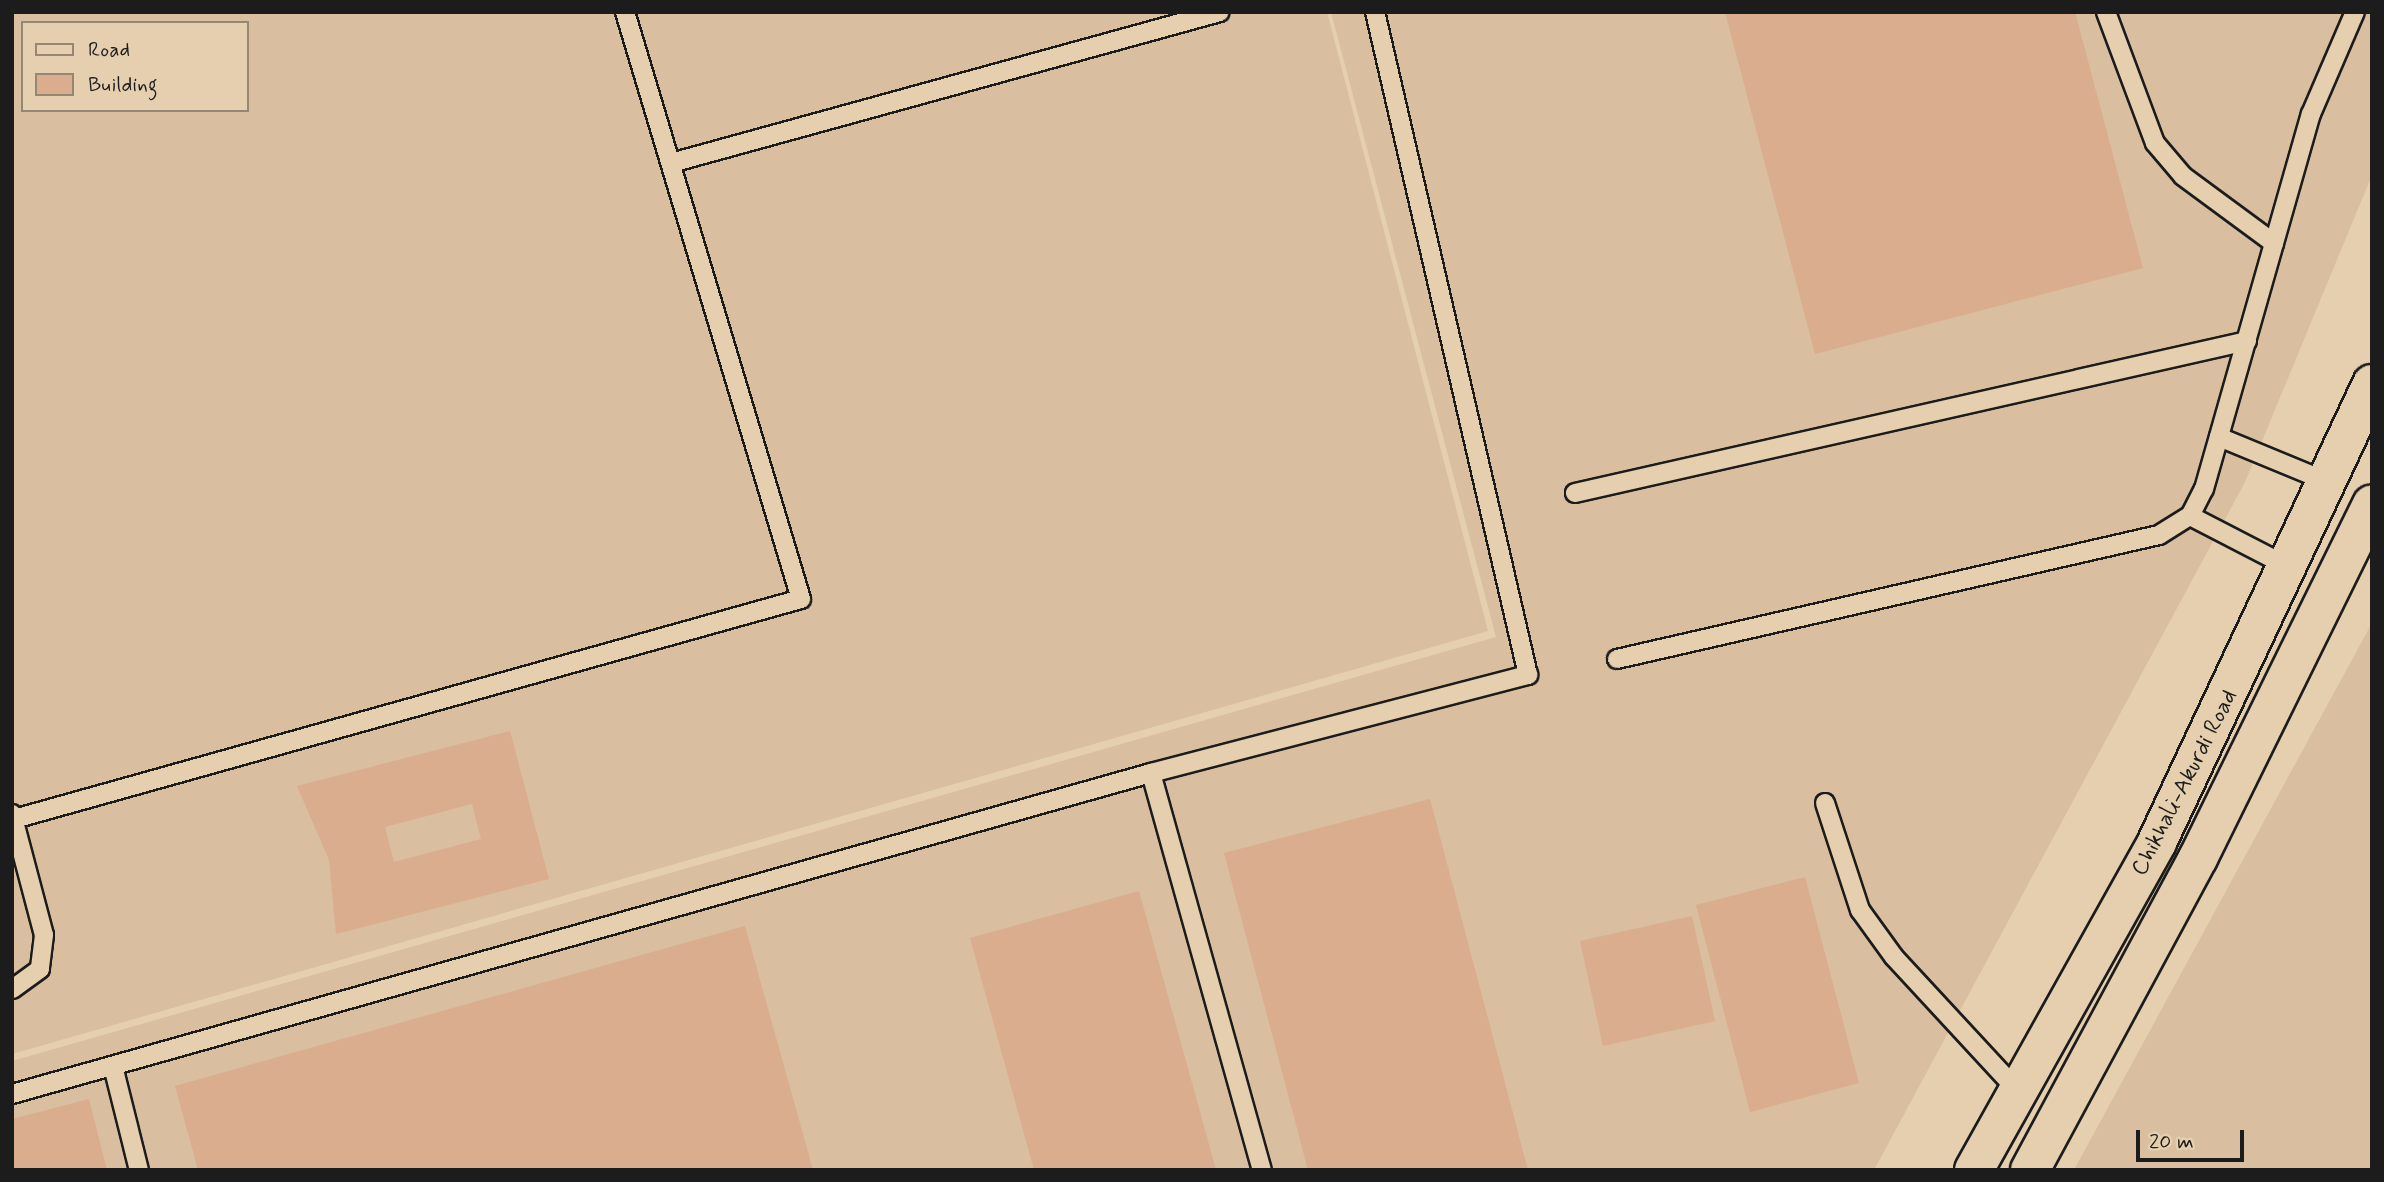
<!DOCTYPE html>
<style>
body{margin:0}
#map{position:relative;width:2384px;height:1182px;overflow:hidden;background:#e5cfae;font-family:Mynerve,sans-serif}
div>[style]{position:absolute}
.built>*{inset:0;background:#d9be9f}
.building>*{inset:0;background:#d9ad8e}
.roads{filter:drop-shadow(2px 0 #1c1c1c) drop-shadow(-2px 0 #1c1c1c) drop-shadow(0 2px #1c1c1c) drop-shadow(0 -2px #1c1c1c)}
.service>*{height:18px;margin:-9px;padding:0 9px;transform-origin:9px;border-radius:9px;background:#e5cfae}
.secondary>*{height:38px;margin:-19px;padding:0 19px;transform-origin:19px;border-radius:19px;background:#e5cfae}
span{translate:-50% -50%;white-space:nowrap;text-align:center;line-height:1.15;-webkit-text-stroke:7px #e5cfae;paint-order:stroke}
.street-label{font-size:23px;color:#1c1c1c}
.frame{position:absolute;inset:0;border:14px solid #1c1c1c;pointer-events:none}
.legend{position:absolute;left:21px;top:21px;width:228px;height:91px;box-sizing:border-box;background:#e5cfae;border:2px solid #958774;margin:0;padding:9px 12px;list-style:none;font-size:21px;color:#1c1c1c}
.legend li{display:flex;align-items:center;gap:14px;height:35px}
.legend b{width:35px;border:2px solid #958774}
.scale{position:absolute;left:2136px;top:1130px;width:108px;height:32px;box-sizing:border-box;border:4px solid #1c1c1c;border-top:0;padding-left:9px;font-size:21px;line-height:24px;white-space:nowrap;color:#1c1c1c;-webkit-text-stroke:5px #e5cfae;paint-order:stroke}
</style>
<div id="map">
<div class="built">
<div style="clip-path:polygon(evenodd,12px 12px,1327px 12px,1488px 631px,12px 1054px,12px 12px,23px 23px,247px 23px,247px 110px,23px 110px,23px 23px)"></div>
<div style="clip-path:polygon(1331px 12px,2372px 12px,2372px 175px,2245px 482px,1874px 1170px,12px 1170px,12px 1061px,1496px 637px)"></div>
<div style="clip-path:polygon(2372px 623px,2372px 1170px,2074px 1170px)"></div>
</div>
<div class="building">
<div style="clip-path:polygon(1725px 12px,2075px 12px,2143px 268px,1815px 354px)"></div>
<div style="clip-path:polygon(evenodd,510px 731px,549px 879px,336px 934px,329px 860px,297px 786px,510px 731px,472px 804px,481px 839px,394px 862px,385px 827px,472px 804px)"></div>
<div style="clip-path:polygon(1430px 799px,1528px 1170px,1308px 1170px,1224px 853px)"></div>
<div style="clip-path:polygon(1805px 877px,1859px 1083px,1750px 1112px,1696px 905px)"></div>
<div style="clip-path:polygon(1139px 891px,1216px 1170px,1034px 1170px,970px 938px)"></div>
<div style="clip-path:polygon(1692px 916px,1715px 1021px,1603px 1046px,1580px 941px)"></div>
<div style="clip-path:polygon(745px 926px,813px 1170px,198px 1170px,175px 1086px)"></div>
<div style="clip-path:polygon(89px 1099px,107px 1170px,12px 1170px,12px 1119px)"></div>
</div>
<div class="roads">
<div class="service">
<div style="left:2106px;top:12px;width:140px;rotate:69.5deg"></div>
<div style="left:2155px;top:143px;width:43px;rotate:49.7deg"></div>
<div style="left:2183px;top:176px;width:113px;rotate:36.4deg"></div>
<div style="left:671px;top:163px;width:569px;rotate:-15.38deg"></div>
<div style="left:2219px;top:437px;width:116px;rotate:22.4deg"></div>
<div style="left:1575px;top:493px;width:689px;rotate:-12.75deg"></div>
<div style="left:2190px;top:516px;width:111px;rotate:27.3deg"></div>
<div style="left:1617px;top:659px;width:556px;rotate:-12.89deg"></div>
<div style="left:2159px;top:535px;width:36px;rotate:-32deg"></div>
<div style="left:2190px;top:516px;width:30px;rotate:-63deg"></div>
<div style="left:2204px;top:489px;width:390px;rotate:-74.1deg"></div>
<div style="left:2311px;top:114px;width:111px;rotate:-66.7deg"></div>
<div style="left:1151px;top:773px;width:412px;rotate:74.4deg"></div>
<div style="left:1825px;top:803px;width:113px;rotate:71.9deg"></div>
<div style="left:1860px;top:910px;width:58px;rotate:54.1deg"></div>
<div style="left:1894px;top:957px;width:183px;rotate:47.2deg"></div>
<div style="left:12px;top:814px;width:125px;rotate:75.2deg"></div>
<div style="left:44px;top:935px;width:34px;rotate:97deg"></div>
<div style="left:40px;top:969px;width:34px;rotate:144deg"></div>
<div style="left:14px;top:819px;width:817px;rotate:-15.62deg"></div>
<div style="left:801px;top:599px;width:613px;rotate:-106.69deg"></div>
<div style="left:113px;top:1066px;width:107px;rotate:76deg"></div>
<div style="left:12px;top:1094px;width:1183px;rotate:-15.74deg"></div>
<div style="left:1151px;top:773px;width:390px;rotate:-14.6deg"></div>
<div style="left:1528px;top:675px;width:680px;rotate:-102.99deg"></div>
</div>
<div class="secondary">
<div style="left:1974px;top:1170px;width:376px;rotate:-60.8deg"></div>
<div style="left:2157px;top:842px;width:506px;rotate:-64.85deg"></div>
<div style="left:2030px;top:1170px;width:354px;rotate:-61.7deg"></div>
<div style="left:2198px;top:858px;width:394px;rotate:-63.8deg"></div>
</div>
</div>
<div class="street-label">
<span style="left:2185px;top:783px;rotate:-63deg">Chikhali-Akurdi Road</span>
</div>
<div class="frame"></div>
<ul class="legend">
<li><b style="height:9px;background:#e5cfae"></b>Road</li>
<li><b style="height:19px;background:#d9ad8e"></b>Building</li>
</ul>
<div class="scale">20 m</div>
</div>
